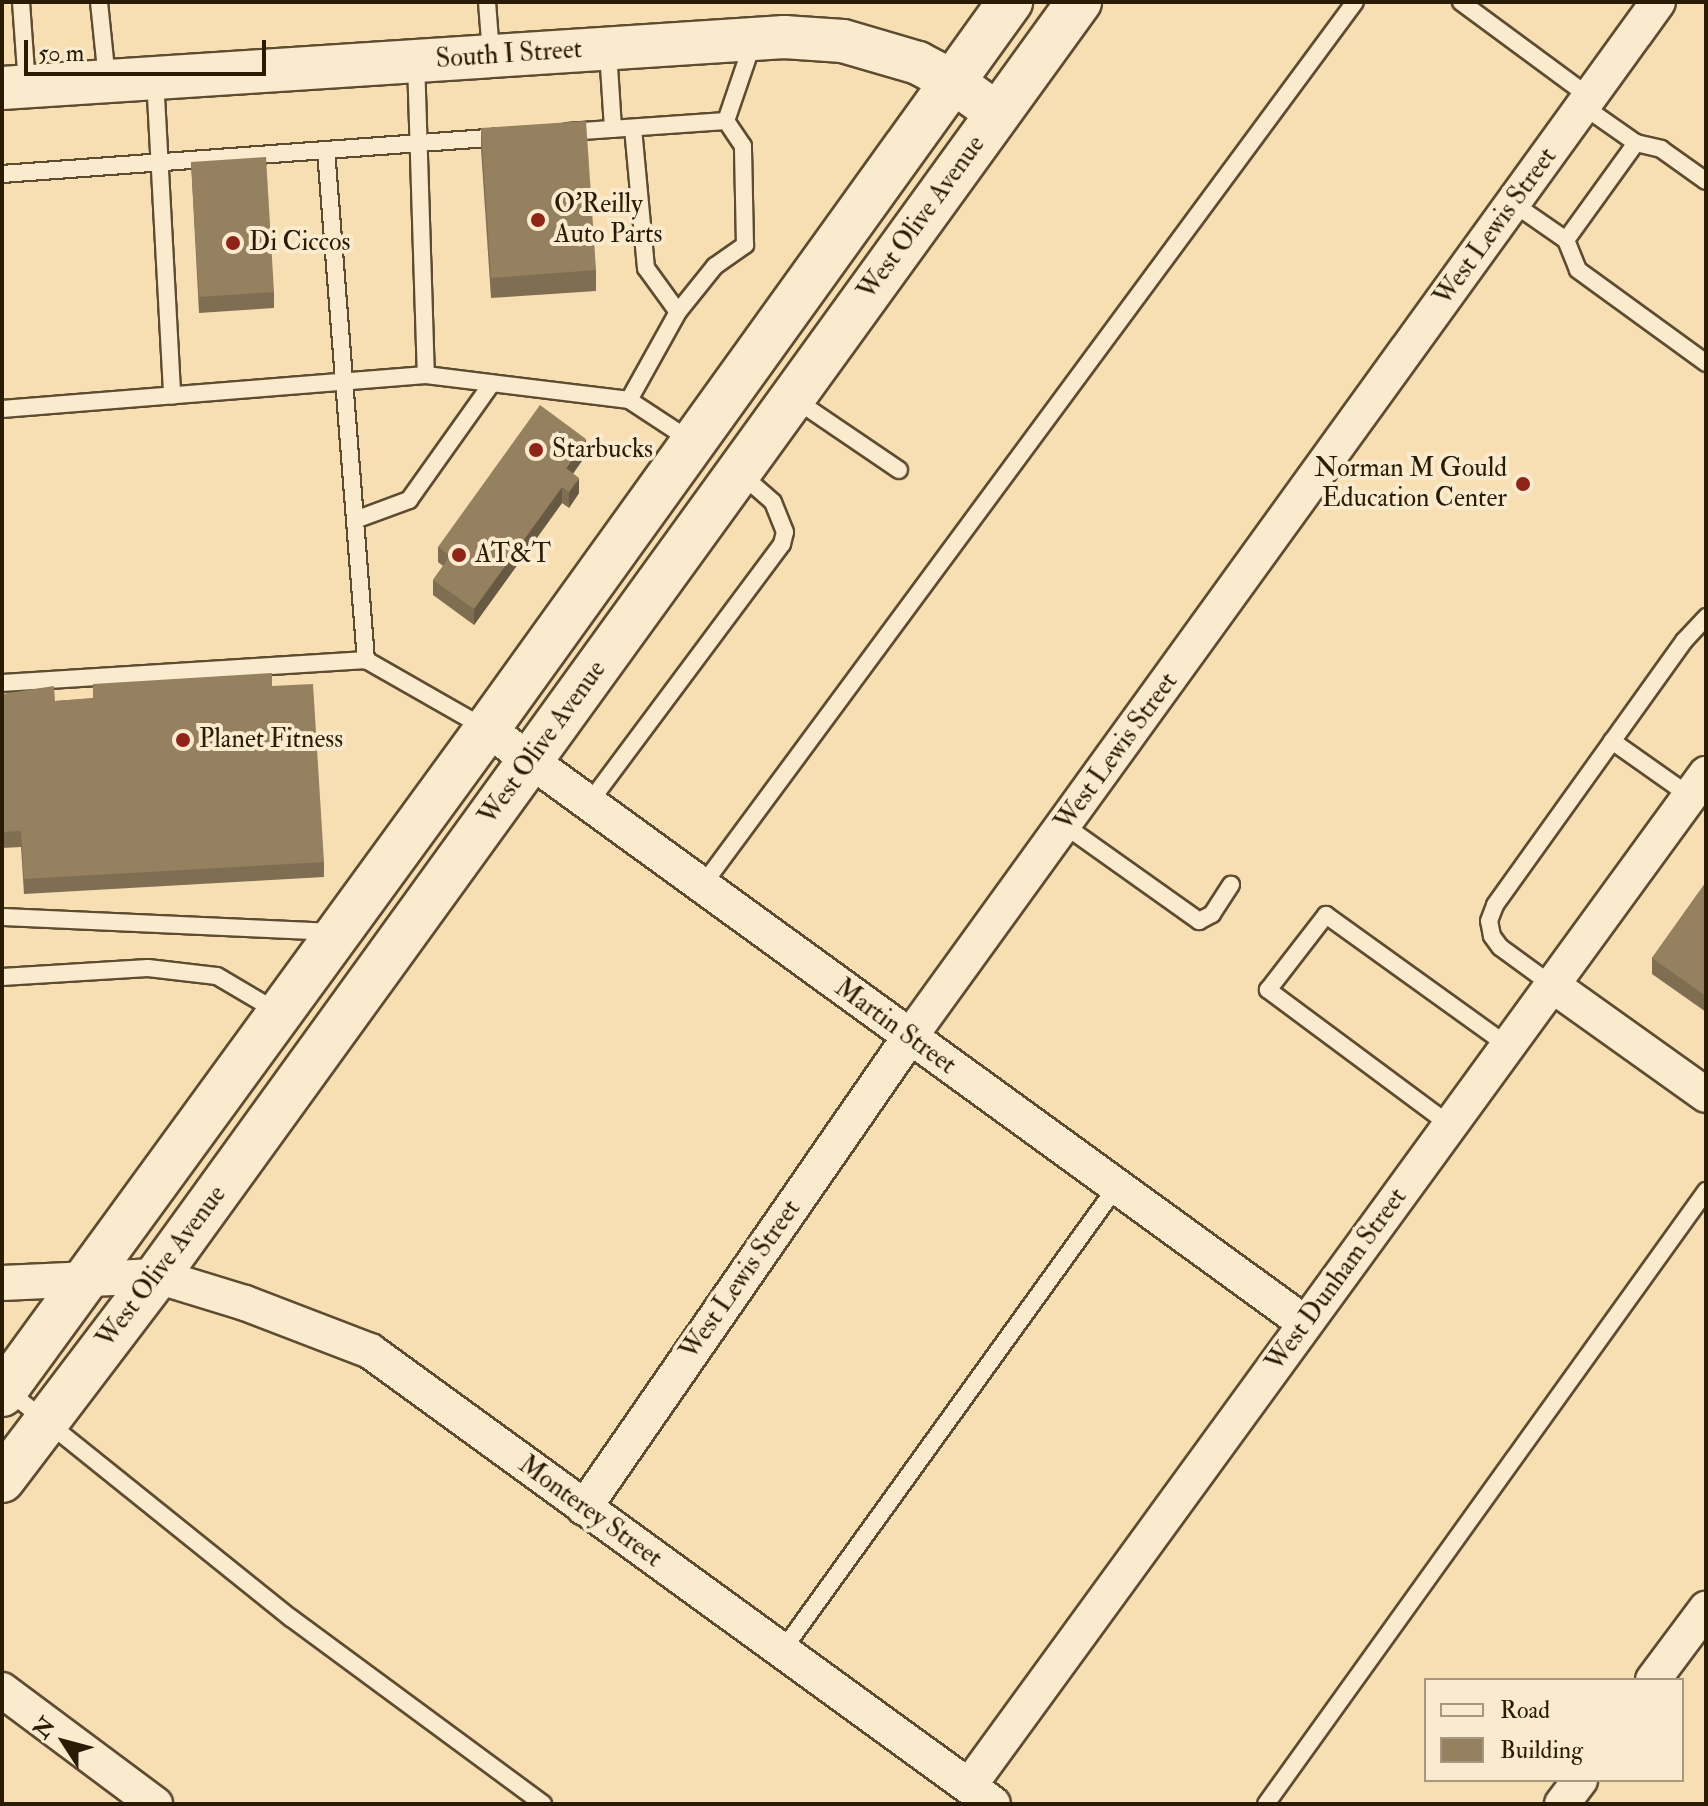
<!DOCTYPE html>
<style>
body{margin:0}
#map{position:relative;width:1708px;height:1806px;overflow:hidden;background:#f8deb3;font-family:"IM FELL Double Pica",serif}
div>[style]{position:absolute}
.roads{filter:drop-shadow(2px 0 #5e4c30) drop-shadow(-2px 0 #5e4c30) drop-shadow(0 2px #5e4c30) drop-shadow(0 -2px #5e4c30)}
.service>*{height:16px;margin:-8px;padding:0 8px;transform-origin:8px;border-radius:8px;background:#faeace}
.minor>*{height:34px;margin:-17px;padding:0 17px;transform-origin:17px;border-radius:17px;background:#faeace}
.tertiary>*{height:42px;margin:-21px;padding:0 21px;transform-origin:21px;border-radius:21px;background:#faeace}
.secondary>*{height:44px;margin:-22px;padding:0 22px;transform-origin:22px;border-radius:22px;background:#faeace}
.wall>*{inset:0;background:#806e52}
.shaded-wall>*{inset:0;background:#685a42}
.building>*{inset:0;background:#95805f}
.dots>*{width:22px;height:22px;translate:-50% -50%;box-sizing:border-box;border:4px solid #faeace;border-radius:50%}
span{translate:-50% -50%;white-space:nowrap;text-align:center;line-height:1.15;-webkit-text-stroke:8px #faeace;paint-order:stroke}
.street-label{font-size:26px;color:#2a1b05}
.poi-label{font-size:26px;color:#2a1b05}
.left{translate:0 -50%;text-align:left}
.right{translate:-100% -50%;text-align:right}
.frame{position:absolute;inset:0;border:4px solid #2a1b05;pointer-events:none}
.legend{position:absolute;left:1424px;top:1678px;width:260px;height:104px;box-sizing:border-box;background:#faeace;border:2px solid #a7977e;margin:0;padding:10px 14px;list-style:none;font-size:24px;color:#2a1b05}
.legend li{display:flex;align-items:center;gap:16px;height:40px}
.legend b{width:40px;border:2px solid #a7977e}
.north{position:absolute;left:24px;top:1702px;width:80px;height:80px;-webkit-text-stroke:6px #faeace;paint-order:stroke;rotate:306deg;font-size:22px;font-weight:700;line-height:32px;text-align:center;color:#2a1b05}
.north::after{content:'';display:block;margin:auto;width:28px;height:36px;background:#2a1b05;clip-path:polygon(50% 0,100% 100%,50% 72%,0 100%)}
.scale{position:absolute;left:24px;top:40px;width:242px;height:36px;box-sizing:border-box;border:4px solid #2a1b05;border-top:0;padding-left:10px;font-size:24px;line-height:28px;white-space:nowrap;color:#2a1b05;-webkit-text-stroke:6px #faeace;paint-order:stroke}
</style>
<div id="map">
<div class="roads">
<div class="service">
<div style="left:21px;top:2px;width:83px;rotate:85.9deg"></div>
<div style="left:99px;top:2px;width:78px;rotate:84.1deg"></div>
<div style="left:487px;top:2px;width:52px;rotate:85.6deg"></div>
<div style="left:1461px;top:2px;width:160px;rotate:36.4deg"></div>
<div style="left:608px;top:51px;width:78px;rotate:86.3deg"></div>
<div style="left:416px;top:61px;width:314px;rotate:88.2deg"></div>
<div style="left:155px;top:78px;width:318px;rotate:86.9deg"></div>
<div style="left:726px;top:121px;width:87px;rotate:-71.1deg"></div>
<div style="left:633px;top:128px;width:141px;rotate:84.7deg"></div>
<div style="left:646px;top:268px;width:54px;rotate:54deg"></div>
<div style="left:568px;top:132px;width:158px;rotate:-4deg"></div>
<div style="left:1636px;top:143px;width:26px;rotate:13deg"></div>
<div style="left:1661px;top:149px;width:55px;rotate:35.4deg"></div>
<div style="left:326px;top:150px;width:512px;rotate:85.52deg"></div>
<div style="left:2px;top:174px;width:500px;rotate:-4.24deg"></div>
<div style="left:1514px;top:204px;width:63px;rotate:34.7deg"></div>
<div style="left:1566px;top:240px;width:120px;rotate:-54.2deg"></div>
<div style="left:1636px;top:143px;width:65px;rotate:-145.1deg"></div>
<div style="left:1566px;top:240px;width:32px;rotate:68deg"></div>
<div style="left:1578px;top:270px;width:158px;rotate:36deg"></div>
<div style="left:793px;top:398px;width:128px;rotate:34.2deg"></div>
<div style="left:629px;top:400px;width:101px;rotate:-60.9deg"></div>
<div style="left:678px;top:312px;width:59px;rotate:-51.2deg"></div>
<div style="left:715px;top:266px;width:37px;rotate:-35deg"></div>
<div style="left:745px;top:245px;width:99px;rotate:-91.2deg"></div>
<div style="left:743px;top:146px;width:30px;rotate:-124deg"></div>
<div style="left:2px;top:409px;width:425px;rotate:-4.6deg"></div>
<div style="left:426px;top:375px;width:205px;rotate:7deg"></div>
<div style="left:629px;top:400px;width:77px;rotate:33.3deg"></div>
<div style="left:355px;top:520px;width:58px;rotate:-20.3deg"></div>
<div style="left:409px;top:500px;width:143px;rotate:-54.6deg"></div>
<div style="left:2px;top:683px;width:365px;rotate:-3.6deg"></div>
<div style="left:366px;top:660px;width:137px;rotate:29.7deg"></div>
<div style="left:1612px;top:741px;width:95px;rotate:35.2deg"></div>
<div style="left:589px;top:803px;width:323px;rotate:-53.3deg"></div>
<div style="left:782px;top:544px;width:12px;rotate:-76deg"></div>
<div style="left:785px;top:532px;width:32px;rotate:-112deg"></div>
<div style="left:773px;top:502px;width:43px;rotate:-138.8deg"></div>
<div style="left:1064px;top:825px;width:166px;rotate:35.4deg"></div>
<div style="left:1199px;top:921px;width:15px;rotate:-28deg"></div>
<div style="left:1212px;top:914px;width:35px;rotate:-57deg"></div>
<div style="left:702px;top:886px;width:1099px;rotate:-53.55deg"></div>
<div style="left:2px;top:917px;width:330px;rotate:2.6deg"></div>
<div style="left:2px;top:977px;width:146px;rotate:-3.5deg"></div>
<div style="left:148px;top:968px;width:69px;rotate:6.6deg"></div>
<div style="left:217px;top:976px;width:71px;rotate:30.5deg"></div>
<div style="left:1552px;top:985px;width:64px;rotate:-143.8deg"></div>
<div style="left:1500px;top:947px;width:14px;rotate:-126deg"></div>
<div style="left:1492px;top:936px;width:15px;rotate:-101deg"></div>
<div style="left:1489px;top:921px;width:17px;rotate:-69deg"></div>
<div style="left:1495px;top:905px;width:325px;rotate:-54.4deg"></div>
<div style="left:1684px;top:641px;width:33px;rotate:-47deg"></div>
<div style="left:1450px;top:1125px;width:227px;rotate:-143.4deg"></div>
<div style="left:1268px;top:990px;width:95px;rotate:-52.3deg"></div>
<div style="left:1326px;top:915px;width:224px;rotate:35.7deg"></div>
<div style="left:7px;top:1390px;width:364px;rotate:38.8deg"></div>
<div style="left:291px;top:1618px;width:313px;rotate:36.4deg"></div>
<div style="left:782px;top:1651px;width:573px;rotate:-54.23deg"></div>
<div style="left:1266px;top:1804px;width:755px;rotate:-54.33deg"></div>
</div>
<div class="minor">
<div style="left:487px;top:729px;width:1011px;rotate:35.99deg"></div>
<div style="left:1552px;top:985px;width:189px;rotate:35.5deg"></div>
<div style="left:2px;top:1283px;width:155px;rotate:-2.6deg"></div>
<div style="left:157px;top:1276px;width:92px;rotate:17.1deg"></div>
<div style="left:245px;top:1303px;width:134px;rotate:21deg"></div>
<div style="left:370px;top:1351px;width:770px;rotate:36.02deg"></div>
<div style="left:584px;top:1508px;width:571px;rotate:-55.34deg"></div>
<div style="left:909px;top:1038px;width:1278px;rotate:-54.13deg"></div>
<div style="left:1653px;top:1680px;width:89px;rotate:-53.3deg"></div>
<div style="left:2px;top:1690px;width:191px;rotate:36.7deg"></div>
<div style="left:969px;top:1786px;width:1252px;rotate:-53.94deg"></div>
<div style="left:1562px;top:1804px;width:30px;rotate:-53deg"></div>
</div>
<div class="tertiary">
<div style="left:2px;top:88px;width:784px;rotate:-3.73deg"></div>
<div style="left:784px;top:37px;width:59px;rotate:3.9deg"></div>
<div style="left:843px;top:41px;width:78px;rotate:16.3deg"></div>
<div style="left:918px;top:63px;width:38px;rotate:28deg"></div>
<div style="left:952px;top:81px;width:57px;rotate:35.7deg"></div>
</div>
<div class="secondary">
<div style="left:2px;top:1394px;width:823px;rotate:-53.9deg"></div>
<div style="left:487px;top:729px;width:896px;rotate:-54.27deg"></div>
<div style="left:2px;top:1480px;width:256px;rotate:-52.8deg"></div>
<div style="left:157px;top:1276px;width:1573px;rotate:-54.11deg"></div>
</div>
</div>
<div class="wall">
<div style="clip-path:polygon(481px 128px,596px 270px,596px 291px,491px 298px,481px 149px)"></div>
<div style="clip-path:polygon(191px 162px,274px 292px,274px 308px,199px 313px)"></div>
<div style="clip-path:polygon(586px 455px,573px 473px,579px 493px,569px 508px,562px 503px,474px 625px,433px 595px,433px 580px,443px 566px,438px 562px,438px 547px)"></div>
<div style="clip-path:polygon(272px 686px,324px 862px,324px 877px,24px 894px,21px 847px,2px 848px,2px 694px,55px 701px)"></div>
<div style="clip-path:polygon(1706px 882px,1706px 1012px,1652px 974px,1652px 958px)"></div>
</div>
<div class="shaded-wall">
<div style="clip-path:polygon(586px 439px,586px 455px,566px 484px,566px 468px)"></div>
<div style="clip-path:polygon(579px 478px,579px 493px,569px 508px,569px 492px)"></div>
<div style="clip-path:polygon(562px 487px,562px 503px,474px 625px,474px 609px)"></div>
</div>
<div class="building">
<div style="clip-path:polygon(586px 121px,596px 270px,491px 278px,481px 128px)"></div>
<div style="clip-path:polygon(266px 157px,274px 292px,199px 297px,191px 162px)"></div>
<div style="clip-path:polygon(540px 405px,586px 439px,566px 468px,579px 478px,569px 492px,562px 487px,474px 609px,433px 580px,450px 556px,438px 547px)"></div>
<div style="clip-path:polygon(272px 673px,272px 686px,313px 684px,324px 862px,24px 879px,21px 831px,2px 832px,2px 694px,54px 686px,55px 701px,93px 698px,93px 684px)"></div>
<div style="clip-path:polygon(1706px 882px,1706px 996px,1652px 958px)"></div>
</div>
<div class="dots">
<div style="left:538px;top:220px;background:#8f2418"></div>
<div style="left:233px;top:243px;background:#8f2418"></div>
<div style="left:536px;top:450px;background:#8f2418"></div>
<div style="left:1523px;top:484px;background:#8f2418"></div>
<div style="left:459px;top:555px;background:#8f2418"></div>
<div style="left:183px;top:740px;background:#8f2418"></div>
</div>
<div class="street-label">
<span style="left:509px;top:55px;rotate:-4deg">South I Street</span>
<span style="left:922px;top:218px;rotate:-54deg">West Olive Avenue</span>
<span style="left:1496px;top:227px;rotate:-54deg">West Lewis Street</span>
<span style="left:543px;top:743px;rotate:-54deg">West Olive Avenue</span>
<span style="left:1117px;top:752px;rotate:-54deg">West Lewis Street</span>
<span style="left:895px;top:1027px;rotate:36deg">Martin Street</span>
<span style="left:162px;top:1267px;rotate:-53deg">West Olive Avenue</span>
<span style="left:741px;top:1280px;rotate:-55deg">West Lewis Street</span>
<span style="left:1337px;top:1280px;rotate:-54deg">West Dunham Street</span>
<span style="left:590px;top:1512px;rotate:36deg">Monterey Street</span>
</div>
<div class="poi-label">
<span class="left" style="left:554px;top:220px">O'Reilly<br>Auto Parts</span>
<span class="left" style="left:249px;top:243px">Di Ciccos</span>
<span class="left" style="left:552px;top:450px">Starbucks</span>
<span class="right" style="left:1507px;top:484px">Norman M Gould<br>Education Center</span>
<span class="left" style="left:475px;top:555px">AT&amp;T</span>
<span class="left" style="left:199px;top:740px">Planet Fitness</span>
</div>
<div class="frame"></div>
<ul class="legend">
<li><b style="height:10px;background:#faeace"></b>Road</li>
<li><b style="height:22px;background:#95805f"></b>Building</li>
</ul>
<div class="north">N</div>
<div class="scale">50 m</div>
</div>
